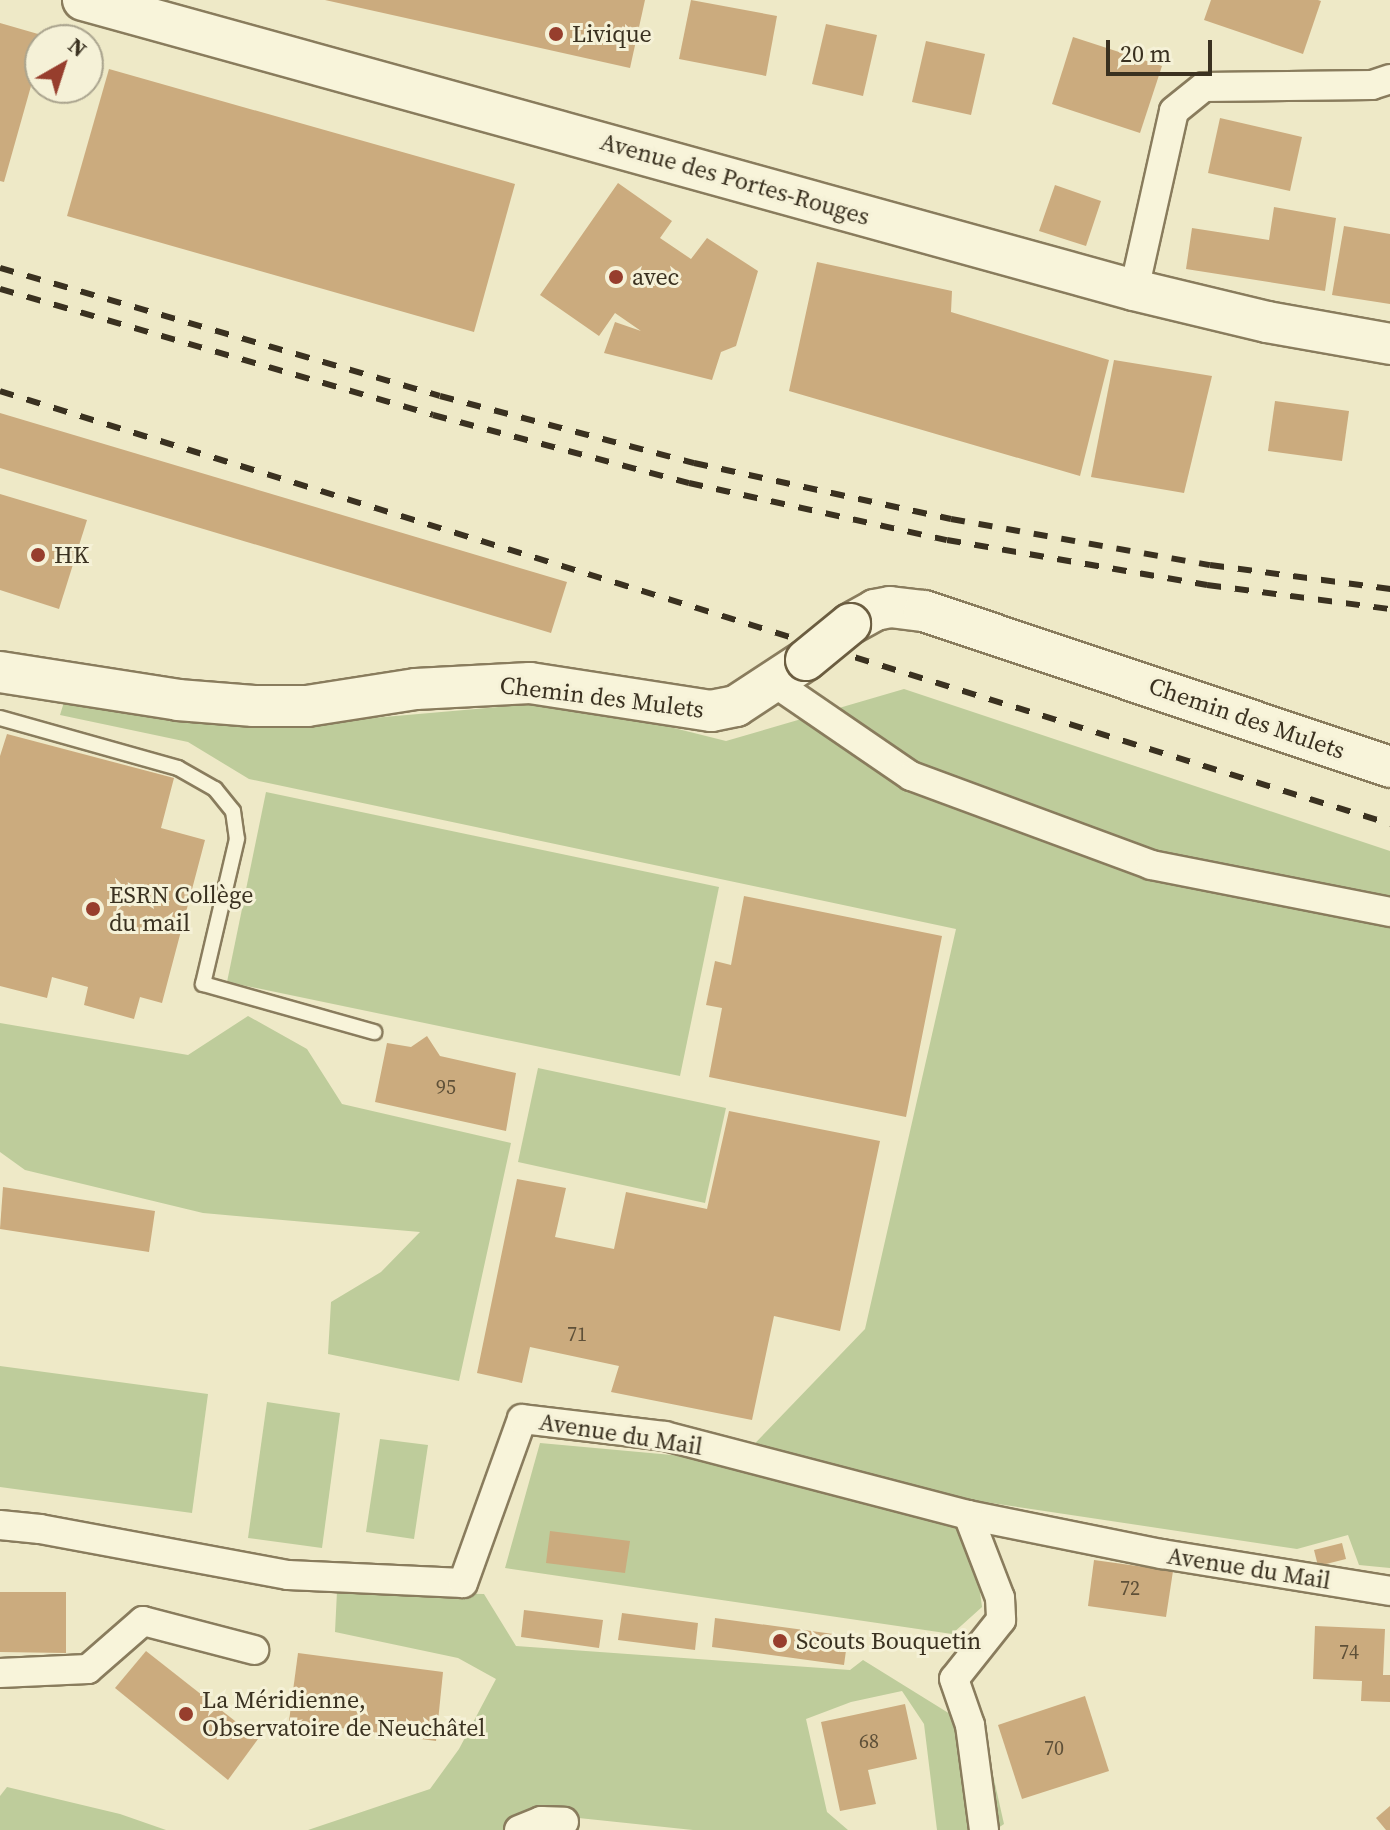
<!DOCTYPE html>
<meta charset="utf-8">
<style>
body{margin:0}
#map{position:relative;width:1390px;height:1830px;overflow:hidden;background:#eee9c7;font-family:"Source Serif 4",serif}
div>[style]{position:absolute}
.green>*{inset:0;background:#becc9b}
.building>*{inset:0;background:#cbab7e}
.roads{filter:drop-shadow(2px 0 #897c5d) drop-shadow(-2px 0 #897c5d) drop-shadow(0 2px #897c5d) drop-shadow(0 -2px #897c5d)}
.lane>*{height:14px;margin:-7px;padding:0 7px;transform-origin:7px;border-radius:7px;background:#f8f4da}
.street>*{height:28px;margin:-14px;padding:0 14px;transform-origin:14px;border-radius:14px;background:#f8f4da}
.secondary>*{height:40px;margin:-20px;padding:0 20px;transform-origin:20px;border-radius:20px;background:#f8f4da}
.rail>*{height:6px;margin-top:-3px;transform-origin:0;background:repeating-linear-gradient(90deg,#3a3120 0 14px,transparent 0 28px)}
.bridges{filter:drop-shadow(2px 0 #6b5d40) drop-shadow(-2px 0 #6b5d40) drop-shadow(0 2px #6b5d40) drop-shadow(0 -2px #6b5d40)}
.secondary-bridge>*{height:40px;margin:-20px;padding:0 20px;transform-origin:20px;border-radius:20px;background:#f8f4da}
.dots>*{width:22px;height:22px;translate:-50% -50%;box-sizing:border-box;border:4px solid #f5f1d7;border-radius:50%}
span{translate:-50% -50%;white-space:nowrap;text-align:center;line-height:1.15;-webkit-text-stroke:6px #f5f1d7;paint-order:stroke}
.number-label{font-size:20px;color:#5e5038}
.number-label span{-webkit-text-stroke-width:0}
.poi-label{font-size:24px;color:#3a3120}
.left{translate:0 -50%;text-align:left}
.street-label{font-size:24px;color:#3a3120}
.north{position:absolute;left:24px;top:24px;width:80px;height:80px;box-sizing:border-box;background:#f5f1d7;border:2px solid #aaa48e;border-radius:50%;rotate:39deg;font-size:22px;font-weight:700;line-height:32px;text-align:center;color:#3a3120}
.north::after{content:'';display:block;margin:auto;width:28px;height:36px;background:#973e2d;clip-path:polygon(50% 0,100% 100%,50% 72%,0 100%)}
.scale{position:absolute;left:1106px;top:40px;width:106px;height:36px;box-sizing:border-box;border:4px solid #3a3120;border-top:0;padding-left:10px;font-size:24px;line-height:28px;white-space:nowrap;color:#3a3120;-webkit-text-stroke:6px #f5f1d7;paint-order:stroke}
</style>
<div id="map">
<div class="green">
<div style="clip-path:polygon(904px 689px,1390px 851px,1390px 1568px,1359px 1565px,1348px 1535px,1297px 1549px,952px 1497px,976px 1561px,982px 1607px,952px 1634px,505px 1568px,540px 1443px,738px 1461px,865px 1329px,956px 929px,249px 779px,188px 742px,60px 715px,64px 702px,173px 717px,281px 726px,566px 701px,726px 741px)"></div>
<div style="clip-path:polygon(266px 792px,719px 887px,680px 1076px,227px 982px)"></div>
<div style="clip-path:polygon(248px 1016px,307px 1049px,342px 1104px,511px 1143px,459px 1381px,328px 1354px,331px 1302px,381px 1272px,420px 1232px,203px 1213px,25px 1170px,0 1152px,0 1023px,188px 1055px)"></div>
<div style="clip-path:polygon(538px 1068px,726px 1108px,705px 1203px,518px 1162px)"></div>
<div style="clip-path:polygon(0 1366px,208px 1394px,192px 1513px,0 1487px)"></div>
<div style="clip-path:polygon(267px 1402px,340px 1413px,322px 1548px,248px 1538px)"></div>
<div style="clip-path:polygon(380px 1439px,428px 1445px,414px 1539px,366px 1532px)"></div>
<div style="clip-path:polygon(337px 1591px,484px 1594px,516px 1646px,850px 1670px,863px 1660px,984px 1735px,1004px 1824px,995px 1830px,937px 1830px,924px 1724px,902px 1691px,851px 1702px,806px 1719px,827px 1812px,848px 1830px,693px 1830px,531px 1813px,506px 1830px,308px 1830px,430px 1789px,459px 1749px,496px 1679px,458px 1658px,335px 1632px)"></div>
<div style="clip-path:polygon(7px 1787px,120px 1814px,166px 1830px,0 1830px,0 1796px)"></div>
</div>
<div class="building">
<div style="clip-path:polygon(325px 0,645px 0,630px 68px)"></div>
<div style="clip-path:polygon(691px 0,777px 16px,766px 76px,679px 59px)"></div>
<div style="clip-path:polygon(1211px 0,1318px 0,1321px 1px,1303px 54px,1204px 20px)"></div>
<div style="clip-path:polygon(0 23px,45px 36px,40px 40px,40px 54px,4px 182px,0 181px)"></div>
<div style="clip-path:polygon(826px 24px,877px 35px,863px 96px,812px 84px)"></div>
<div style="clip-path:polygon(1073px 37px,1162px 66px,1140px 133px,1052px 104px)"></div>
<div style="clip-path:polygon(926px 41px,985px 54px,971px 115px,912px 102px)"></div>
<div style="clip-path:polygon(109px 69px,515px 184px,474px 332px,67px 216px)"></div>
<div style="clip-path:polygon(1220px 118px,1302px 137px,1290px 191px,1208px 173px)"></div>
<div style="clip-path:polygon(618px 183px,672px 221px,660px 238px,691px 259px,707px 238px,758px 271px,736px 346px,721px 352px,712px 380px,604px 353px,615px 322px,641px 331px,615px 313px,599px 336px,540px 295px)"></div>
<div style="clip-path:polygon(1055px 185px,1101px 201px,1086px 246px,1039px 231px)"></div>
<div style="clip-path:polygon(1274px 207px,1336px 218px,1325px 291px,1186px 269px,1192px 228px,1269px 240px)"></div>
<div style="clip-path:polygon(1344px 226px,1390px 234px,1390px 304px,1332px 295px)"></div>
<div style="clip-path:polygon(817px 262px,952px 291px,951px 312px,1109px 360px,1080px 476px,789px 391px)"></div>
<div style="clip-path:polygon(1114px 360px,1212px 376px,1184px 493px,1091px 477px)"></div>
<div style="clip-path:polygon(1275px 401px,1349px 411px,1342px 461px,1268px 451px)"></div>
<div style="clip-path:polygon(0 413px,567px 582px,551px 633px,0 468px)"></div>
<div style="clip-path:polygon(0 494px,87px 520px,59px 609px,0 590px)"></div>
<div style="clip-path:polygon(7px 734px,174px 778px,161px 828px,205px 840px,162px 1003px,140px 997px,134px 1019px,84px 1005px,88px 987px,52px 977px,47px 998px,0 986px,0 756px)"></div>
<div style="clip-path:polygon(744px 896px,942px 936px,906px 1117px,709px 1077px,722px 1008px,706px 1005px,715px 961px,731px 965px)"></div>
<div style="clip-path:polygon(427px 1036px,440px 1056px,516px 1073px,506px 1131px,375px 1102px,387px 1043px,411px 1047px)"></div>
<div style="clip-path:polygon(729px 1111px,880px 1141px,840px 1331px,774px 1316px,752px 1420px,611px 1392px,619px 1366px,530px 1347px,522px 1383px,477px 1373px,517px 1179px,566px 1188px,555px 1237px,614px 1249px,626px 1192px,707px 1209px)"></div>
<div style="clip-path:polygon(3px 1187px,155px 1211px,149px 1252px,0 1229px)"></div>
<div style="clip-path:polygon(550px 1531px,630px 1541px,625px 1573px,546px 1563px)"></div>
<div style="clip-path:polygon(1342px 1543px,1346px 1559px,1318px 1566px,1314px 1550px)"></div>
<div style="clip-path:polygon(1094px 1560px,1173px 1571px,1166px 1617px,1088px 1606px)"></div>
<div style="clip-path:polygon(0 1592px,66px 1592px,66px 1653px,0 1652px)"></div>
<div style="clip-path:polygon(524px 1610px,603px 1620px,599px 1648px,521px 1637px)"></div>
<div style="clip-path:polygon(622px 1613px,698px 1623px,695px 1650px,618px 1640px)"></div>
<div style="clip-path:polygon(715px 1618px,848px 1636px,844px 1665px,712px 1647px)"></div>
<div style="clip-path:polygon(1315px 1626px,1385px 1629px,1383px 1675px,1390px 1675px,1390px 1702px,1361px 1701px,1362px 1681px,1313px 1679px)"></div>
<div style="clip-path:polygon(146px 1651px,258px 1739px,228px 1780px,115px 1688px)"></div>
<div style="clip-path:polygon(298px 1653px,443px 1672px,436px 1741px,289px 1721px)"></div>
<div style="clip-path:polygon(1085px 1696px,1109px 1771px,1022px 1799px,998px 1725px)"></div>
<div style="clip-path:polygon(905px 1704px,917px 1759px,868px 1770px,876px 1804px,840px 1811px,821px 1722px)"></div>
<div style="clip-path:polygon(1390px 1806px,1390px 1830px,1386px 1830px,1376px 1818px)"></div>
</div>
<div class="roads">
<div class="lane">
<div style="left:0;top:718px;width:185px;rotate:15.7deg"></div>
<div style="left:178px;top:768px;width:43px;rotate:29.6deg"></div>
<div style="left:215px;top:789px;width:28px;rotate:51deg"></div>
<div style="left:233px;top:811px;width:28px;rotate:82deg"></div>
<div style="left:237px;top:839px;width:149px;rotate:103.2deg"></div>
<div style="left:203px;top:984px;width:178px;rotate:15.7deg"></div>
</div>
<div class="street">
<div style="left:1134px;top:290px;width:183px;rotate:-77.4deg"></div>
<div style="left:1174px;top:111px;width:38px;rotate:-39deg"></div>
<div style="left:1204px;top:87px;width:168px;rotate:-0.7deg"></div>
<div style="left:1372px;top:85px;width:19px;rotate:-18deg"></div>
<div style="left:775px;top:683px;width:165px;rotate:34.4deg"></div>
<div style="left:911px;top:776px;width:256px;rotate:20.3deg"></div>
<div style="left:1151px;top:865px;width:244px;rotate:11.1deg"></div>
<div style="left:968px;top:1515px;width:198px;rotate:11.4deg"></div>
<div style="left:1162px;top:1554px;width:231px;rotate:9.2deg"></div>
<div style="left:0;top:1525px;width:40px;rotate:5.7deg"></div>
<div style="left:40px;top:1529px;width:252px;rotate:10.5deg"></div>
<div style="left:288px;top:1575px;width:175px;rotate:2.6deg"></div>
<div style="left:463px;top:1583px;width:174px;rotate:-70.2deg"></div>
<div style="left:522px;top:1419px;width:144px;rotate:6.8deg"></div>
<div style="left:665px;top:1436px;width:313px;rotate:14.6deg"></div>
<div style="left:968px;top:1515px;width:89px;rotate:68.9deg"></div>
<div style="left:1000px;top:1598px;width:22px;rotate:87deg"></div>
<div style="left:1001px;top:1620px;width:75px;rotate:128.5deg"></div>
<div style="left:954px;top:1679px;width:49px;rotate:70.8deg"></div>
<div style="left:970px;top:1725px;width:106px;rotate:82.4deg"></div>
<div style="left:0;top:1673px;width:88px;rotate:-2.6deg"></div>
<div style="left:88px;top:1669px;width:73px;rotate:-41.1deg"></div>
<div style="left:143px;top:1621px;width:115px;rotate:14.6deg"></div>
<div style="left:519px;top:1830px;width:24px;rotate:-22deg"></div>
<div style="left:541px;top:1821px;width:23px;rotate:2deg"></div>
</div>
<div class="secondary">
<div style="left:83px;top:0;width:1090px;rotate:15.43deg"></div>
<div style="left:1134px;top:290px;width:137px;rotate:13.5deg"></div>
<div style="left:1267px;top:322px;width:125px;rotate:10.1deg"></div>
<div style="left:850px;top:624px;width:29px;rotate:-29deg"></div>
<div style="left:875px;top:610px;width:15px;rotate:-11deg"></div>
<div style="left:890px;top:607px;width:34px;rotate:7deg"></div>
<div style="left:924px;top:611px;width:491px;rotate:18.5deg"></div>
<div style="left:0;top:672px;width:180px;rotate:8.9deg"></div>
<div style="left:178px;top:700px;width:76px;rotate:4.5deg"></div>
<div style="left:254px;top:706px;width:53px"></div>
<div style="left:307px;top:706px;width:110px;rotate:-8.9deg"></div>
<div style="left:416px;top:689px;width:114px;rotate:-3deg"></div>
<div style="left:530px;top:683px;width:183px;rotate:8.8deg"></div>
<div style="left:711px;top:711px;width:25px;rotate:-11deg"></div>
<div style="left:736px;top:706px;width:84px;rotate:-33.3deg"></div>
</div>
</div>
<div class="rail">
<div style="left:0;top:268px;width:458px;rotate:16.2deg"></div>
<div style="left:440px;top:396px;width:263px;rotate:14.8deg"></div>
<div style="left:694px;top:463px;width:263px;rotate:12.3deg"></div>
<div style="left:951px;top:519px;width:263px;rotate:10.1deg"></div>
<div style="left:1210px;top:565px;width:182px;rotate:7.6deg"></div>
<div style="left:0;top:289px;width:451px;rotate:16.2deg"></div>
<div style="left:433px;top:415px;width:265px;rotate:14.9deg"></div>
<div style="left:689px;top:483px;width:264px;rotate:12.5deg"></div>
<div style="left:947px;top:540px;width:264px;rotate:9.8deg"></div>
<div style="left:1207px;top:585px;width:185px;rotate:7.5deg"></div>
<div style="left:0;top:391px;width:1456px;rotate:17.3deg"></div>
</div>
<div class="bridges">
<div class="secondary-bridge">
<div style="left:806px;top:660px;width:57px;rotate:-39.3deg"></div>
</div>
</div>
<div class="dots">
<div style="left:556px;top:34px;background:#973e2d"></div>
<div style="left:616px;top:277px;background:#973e2d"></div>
<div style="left:38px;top:555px;background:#973e2d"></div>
<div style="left:93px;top:909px;background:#973e2d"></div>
<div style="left:780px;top:1641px;background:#973e2d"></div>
<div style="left:186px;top:1714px;background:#973e2d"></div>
</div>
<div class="number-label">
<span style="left:446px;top:1087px">95</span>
<span style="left:577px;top:1334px">71</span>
<span style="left:1130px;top:1588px">72</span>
<span style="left:1349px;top:1652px">74</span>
<span style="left:869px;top:1741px">68</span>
<span style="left:1054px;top:1748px">70</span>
</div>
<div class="poi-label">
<span class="left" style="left:572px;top:34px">Livique</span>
<span class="left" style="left:632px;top:277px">avec</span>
<span class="left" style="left:54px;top:555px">HK</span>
<span class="left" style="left:109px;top:909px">ESRN Collège<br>du mail</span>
<span class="left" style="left:796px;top:1641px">Scouts Bouquetin</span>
<span class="left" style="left:202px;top:1714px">La Méridienne,<br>Observatoire de Neuchâtel</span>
</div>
<div class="street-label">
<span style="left:735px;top:179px;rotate:16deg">Avenue des Portes-Rouges</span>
<span style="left:602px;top:697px;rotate:7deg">Chemin des Mulets</span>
<span style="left:1247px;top:718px;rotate:19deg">Chemin des Mulets</span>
<span style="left:621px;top:1434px;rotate:9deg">Avenue du Mail</span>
<span style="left:1249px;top:1568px;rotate:9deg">Avenue du Mail</span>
</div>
<div class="north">N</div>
<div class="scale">20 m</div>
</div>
